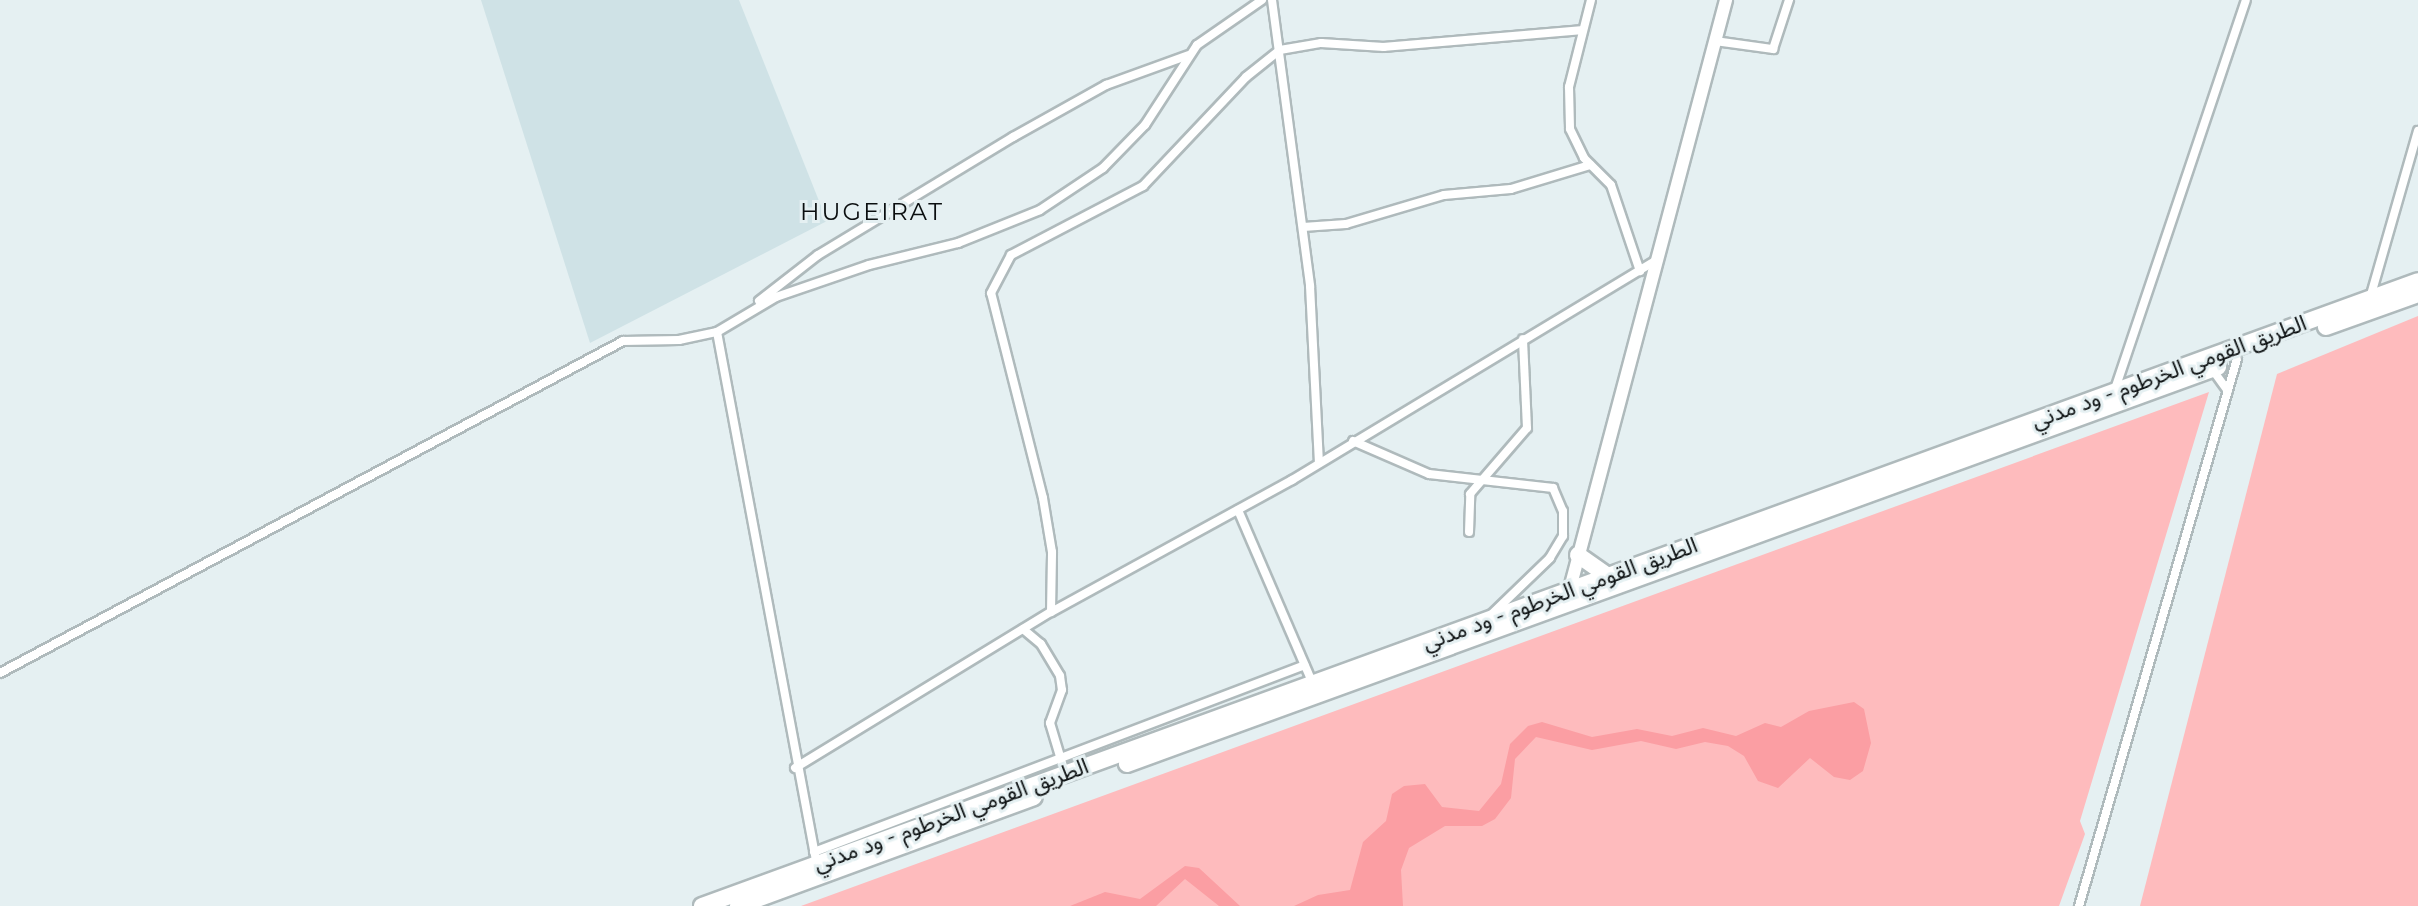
<!DOCTYPE html>
<meta charset="utf-8">
<style>
body{margin:0}
#map{position:relative;width:2418px;height:906px;overflow:hidden;background:#e5f0f2;font-family:Montserrat,"Noto Sans Arabic",sans-serif}
div>[style]{position:absolute}
.built>*{inset:0;background:#cfe2e6}
.green>*{inset:0;background:#febbbd}
.water>*{inset:0;background:#fb9ea3}
.roads{filter:drop-shadow(2px 0 #afbabc) drop-shadow(-2px 0 #afbabc) drop-shadow(0 2px #afbabc) drop-shadow(0 -2px #afbabc)}
.street>*{height:8px;margin:-4px;padding:0 4px;transform-origin:4px;border-radius:4px;background:#fff}
.secondary>*{height:12px;margin:-6px;padding:0 6px;transform-origin:6px;border-radius:6px;background:#fff}
.highway>*{height:16px;margin:-8px;padding:0 8px;transform-origin:8px;border-radius:8px;background:#fff}
span{translate:-50% -50%;white-space:nowrap;text-align:center;line-height:1.15;-webkit-text-stroke:6px #e5f0f2;paint-order:stroke}
.street-label{font-size:22px;color:#0a0e0f}
.neighbourhood-label{font-size:24px;color:#0a0e0f;letter-spacing:2px}
</style>
<div id="map">
<div class="built">
<div style="clip-path:polygon(481px 0,739px 0,827px 221px,590px 343px)"></div>
</div>
<div class="green">
<div style="clip-path:polygon(2418px 316px,2418px 906px,2140px 906px,2277px 374px)"></div>
<div style="clip-path:polygon(2209px 392px,2080px 821px,2085px 834px,2059px 906px,801px 906px)"></div>
</div>
<div class="water">
<div style="clip-path:polygon(1854px 702px,1864px 709px,1871px 743px,1863px 771px,1850px 780px,1834px 777px,1810px 758px,1778px 788px,1758px 781px,1744px 756px,1728px 746px,1705px 742px,1676px 749px,1641px 741px,1592px 750px,1536px 737px,1515px 759px,1511px 798px,1495px 819px,1482px 826px,1445px 826px,1409px 848px,1401px 870px,1403px 906px,1294px 906px,1318px 895px,1350px 890px,1363px 842px,1386px 821px,1392px 794px,1404px 786px,1425px 784px,1442px 807px,1479px 811px,1501px 784px,1510px 744px,1528px 726px,1542px 722px,1592px 737px,1637px 729px,1672px 736px,1703px 728px,1736px 736px,1765px 723px,1781px 727px,1809px 711px)"></div>
<div style="clip-path:polygon(1185px 866px,1199px 868px,1240px 906px,1219px 906px,1185px 879px,1156px 906px,1070px 906px,1105px 892px,1140px 899px)"></div>
</div>
<div class="roads">
<div class="street">
<div style="left:1272px;top:0;width:289px;rotate:82.4deg"></div>
<div style="left:1310px;top:286px;width:177px;rotate:87.1deg"></div>
<div style="left:1591px;top:0;width:90px;rotate:104.2deg"></div>
<div style="left:1569px;top:87px;width:42px;rotate:88.6deg"></div>
<div style="left:1570px;top:129px;width:32px;rotate:64deg"></div>
<div style="left:1584px;top:158px;width:38px;rotate:45deg"></div>
<div style="left:1611px;top:185px;width:91px;rotate:71.4deg"></div>
<div style="left:1715px;top:41px;width:59px;rotate:7.9deg"></div>
<div style="left:1773px;top:49px;width:52px;rotate:-71.9deg"></div>
<div style="left:1303px;top:227px;width:43px;rotate:-4deg"></div>
<div style="left:1346px;top:224px;width:102px;rotate:-16.5deg"></div>
<div style="left:1444px;top:195px;width:67px;rotate:-5.1deg"></div>
<div style="left:1511px;top:189px;width:83px;rotate:-16.9deg"></div>
<div style="left:2370px;top:298px;width:174px;rotate:-74deg"></div>
<div style="left:759px;top:301px;width:75px;rotate:-37.9deg"></div>
<div style="left:818px;top:255px;width:228px;rotate:-31.2deg"></div>
<div style="left:1013px;top:137px;width:107px;rotate:-29.2deg"></div>
<div style="left:1106px;top:85px;width:88px;rotate:-19.9deg"></div>
<div style="left:717px;top:332px;width:543px;rotate:79.39deg"></div>
<div style="left:2212px;top:369px;width:27px;rotate:54deg"></div>
<div style="left:2115px;top:389px;width:410px;rotate:-71.4deg"></div>
<div style="left:1353px;top:441px;width:83px;rotate:23.5deg"></div>
<div style="left:1429px;top:474px;width:125px;rotate:6.4deg"></div>
<div style="left:1553px;top:488px;width:25px;rotate:67deg"></div>
<div style="left:1563px;top:511px;width:25px;rotate:90deg"></div>
<div style="left:1563px;top:536px;width:26px;rotate:121deg"></div>
<div style="left:1550px;top:558px;width:82px;rotate:136deg"></div>
<div style="left:1238px;top:510px;width:189px;rotate:66.7deg"></div>
<div style="left:1469px;top:532px;width:38px;rotate:-88deg"></div>
<div style="left:1470px;top:494px;width:87px;rotate:-49.2deg"></div>
<div style="left:1527px;top:428px;width:89px;rotate:-92.6deg"></div>
<div style="left:1051px;top:612px;width:60px;rotate:-89deg"></div>
<div style="left:1052px;top:552px;width:55px;rotate:-99.5deg"></div>
<div style="left:1043px;top:498px;width:211px;rotate:-104.2deg"></div>
<div style="left:991px;top:293px;width:43px;rotate:-62.2deg"></div>
<div style="left:1011px;top:255px;width:149px;rotate:-27.6deg"></div>
<div style="left:1143px;top:186px;width:150px;rotate:-46.6deg"></div>
<div style="left:1246px;top:77px;width:43px;rotate:-38.5deg"></div>
<div style="left:1280px;top:50px;width:42px;rotate:-9.7deg"></div>
<div style="left:1321px;top:43px;width:63px;rotate:3.6deg"></div>
<div style="left:1384px;top:47px;width:199px;rotate:-4.9deg"></div>
<div style="left:1023px;top:629px;width:23px;rotate:40deg"></div>
<div style="left:1041px;top:644px;width:37px;rotate:59deg"></div>
<div style="left:1060px;top:676px;width:14px;rotate:82deg"></div>
<div style="left:1062px;top:690px;width:35px;rotate:110deg"></div>
<div style="left:1050px;top:723px;width:52px;rotate:73.3deg"></div>
<div style="left:0;top:673px;width:706px;rotate:-28.05deg"></div>
<div style="left:623px;top:341px;width:56px;rotate:-1deg"></div>
<div style="left:679px;top:340px;width:39px;rotate:-12deg"></div>
<div style="left:717px;top:332px;width:69px;rotate:-30.7deg"></div>
<div style="left:776px;top:297px;width:98px;rotate:-19deg"></div>
<div style="left:869px;top:265px;width:92px;rotate:-13.9deg"></div>
<div style="left:958px;top:243px;width:88px;rotate:-21.9deg"></div>
<div style="left:1040px;top:210px;width:76px;rotate:-33.7deg"></div>
<div style="left:1103px;top:168px;width:60px;rotate:-45.7deg"></div>
<div style="left:1145px;top:125px;width:95px;rotate:-57deg"></div>
<div style="left:1197px;top:45px;width:79px;rotate:-34.7deg"></div>
<div style="left:795px;top:768px;width:300px;rotate:-31.4deg"></div>
<div style="left:1051px;top:612px;width:275px;rotate:-28.7deg"></div>
<div style="left:1292px;top:480px;width:424px;rotate:-31.1deg"></div>
<div style="left:814px;top:852px;width:525px;rotate:-20.85deg"></div>
<div style="left:2079px;top:906px;width:569px;rotate:-73.89deg"></div>
</div>
<div class="secondary">
<div style="left:1568px;top:596px;width:617px;rotate:-75.15deg"></div>
</div>
<div class="highway">
<div style="left:2326px;top:327px;width:98px;rotate:-19.7deg"></div>
<div style="left:1578px;top:555px;width:37px;rotate:35deg"></div>
<div style="left:1127px;top:764px;width:1161px;rotate:-20deg"></div>
<div style="left:702px;top:906px;width:1826px;rotate:-20.01deg"></div>
<div style="left:738px;top:906px;width:315px;rotate:-20.2deg"></div>
</div>
</div>
<div class="street-label">
<span style="left:2169px;top:372px;rotate:-20deg">الطريق القومي الخرطوم - ود مدني</span>
<span style="left:1560px;top:594px;rotate:-20deg">الطريق القومي الخرطوم - ود مدني</span>
<span style="left:951px;top:815px;rotate:-20deg">الطريق القومي الخرطوم - ود مدني</span>
</div>
<div class="neighbourhood-label">
<span style="left:872px;top:212px">HUGEIRAT</span>
</div>
</div>
